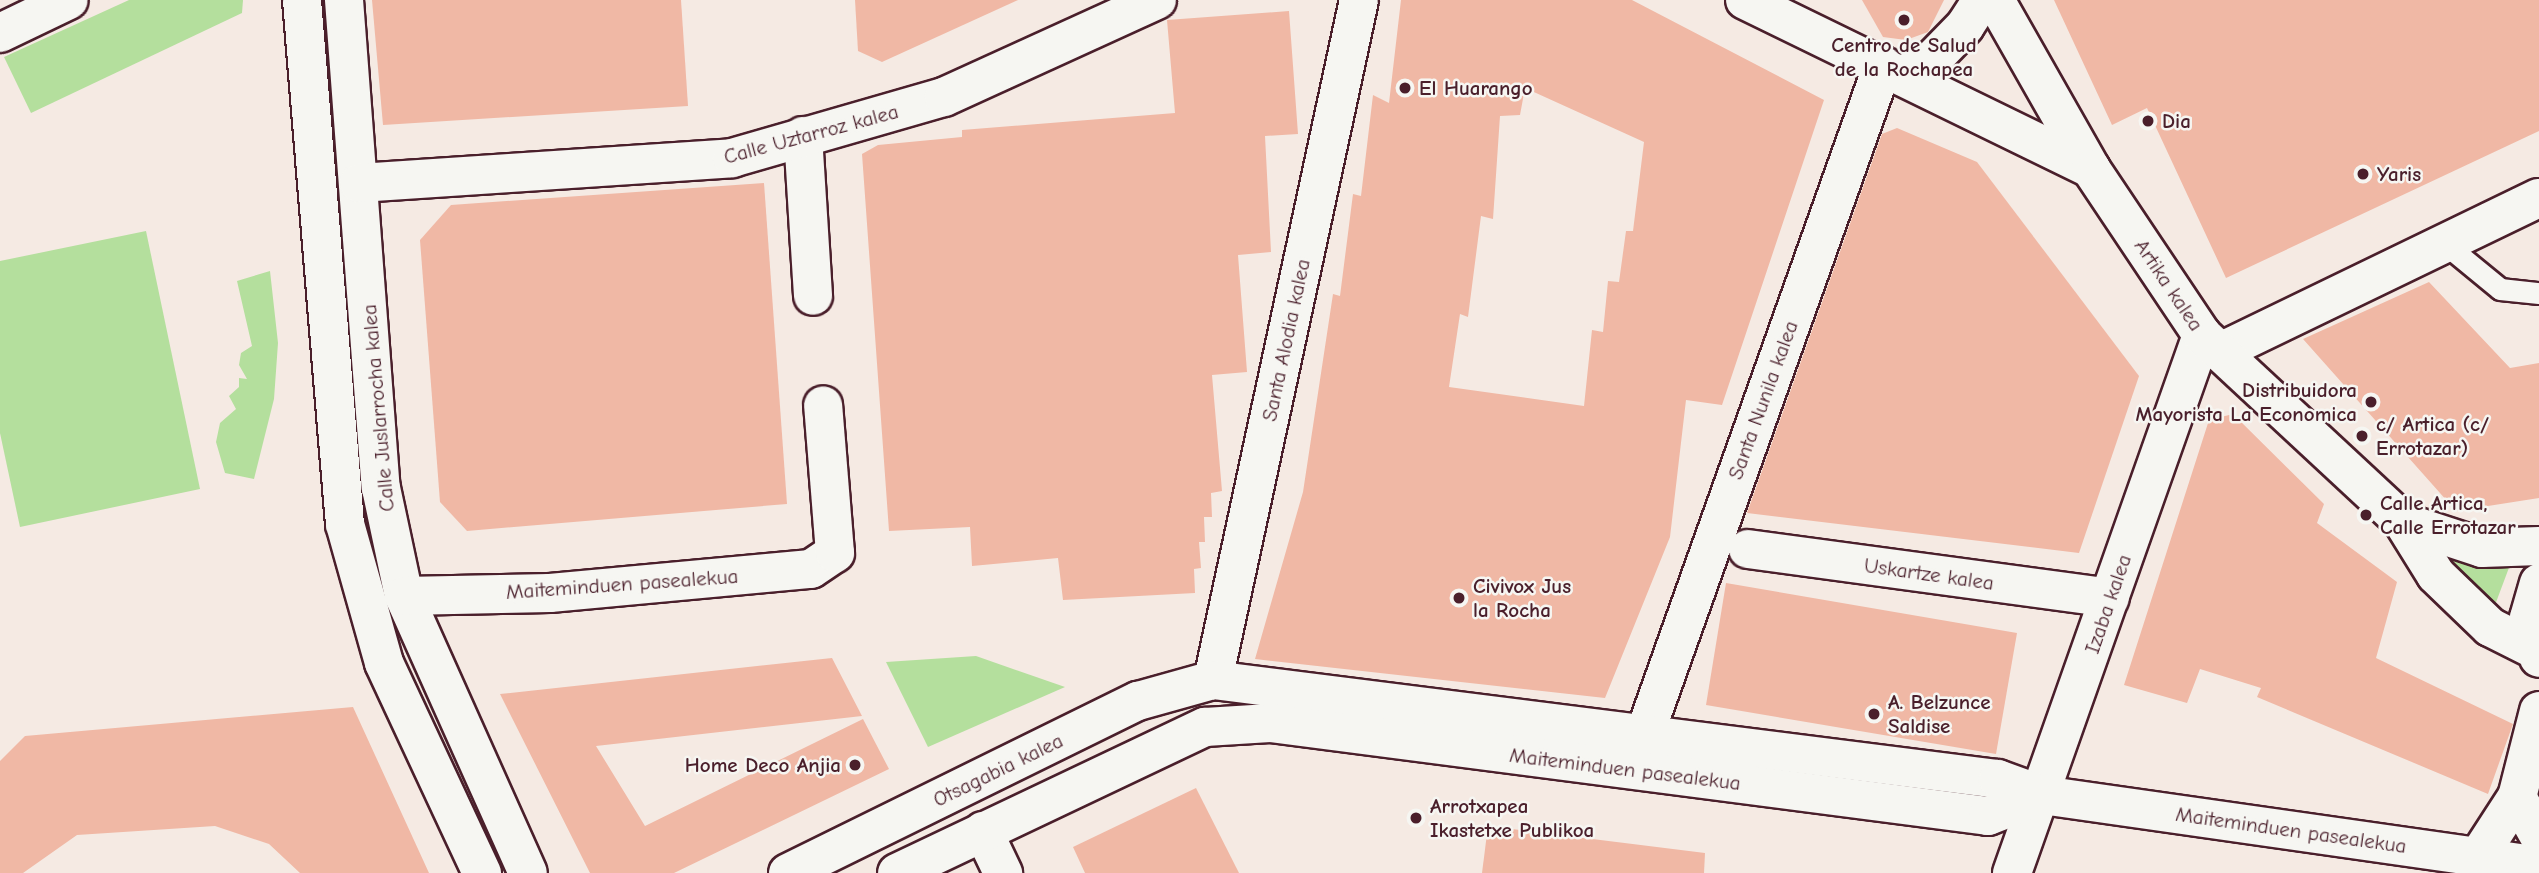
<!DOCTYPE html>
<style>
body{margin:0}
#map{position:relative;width:2539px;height:873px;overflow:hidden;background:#f5eae3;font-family:"Comic Neue",sans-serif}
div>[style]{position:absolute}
.green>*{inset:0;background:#b4df9d}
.building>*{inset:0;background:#f0b8a5}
.roads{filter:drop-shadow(2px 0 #4a1f2b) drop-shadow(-2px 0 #4a1f2b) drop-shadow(0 2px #4a1f2b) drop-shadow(0 -2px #4a1f2b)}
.lane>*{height:21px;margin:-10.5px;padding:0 10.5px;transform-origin:10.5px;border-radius:10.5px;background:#f6f6f2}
.street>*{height:38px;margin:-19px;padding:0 19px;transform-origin:19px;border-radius:19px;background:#f6f6f2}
.secondary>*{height:38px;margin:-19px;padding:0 19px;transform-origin:19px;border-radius:19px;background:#f6f6f2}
.dots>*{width:19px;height:19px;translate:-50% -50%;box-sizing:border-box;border:4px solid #f6f6f2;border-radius:50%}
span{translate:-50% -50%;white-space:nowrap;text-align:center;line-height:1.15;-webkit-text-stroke:5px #f6f6f2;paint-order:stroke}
.poi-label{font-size:21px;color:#4a1f2b;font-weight:700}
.left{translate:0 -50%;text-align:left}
.right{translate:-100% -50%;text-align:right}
.street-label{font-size:21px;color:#4a1f2b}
</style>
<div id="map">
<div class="green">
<div style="clip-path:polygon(129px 0,243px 0,242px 13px,31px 113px,4px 57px)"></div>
<div style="clip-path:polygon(146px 231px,200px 489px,20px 527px,0 433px,0 261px)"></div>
<div style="clip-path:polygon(270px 271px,278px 343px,274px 399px,254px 479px,225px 473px,216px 442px,220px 423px,236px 409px,229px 396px,239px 387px,239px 378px,247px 379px,239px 365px,241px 353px,252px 346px,237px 281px)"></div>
<div style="clip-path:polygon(2447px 551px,2510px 565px,2495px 605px,2448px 566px)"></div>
<div style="clip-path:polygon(976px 656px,1065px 687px,928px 747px,886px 662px)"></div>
</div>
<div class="building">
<div style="clip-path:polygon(372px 0,681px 0,688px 106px,383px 125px)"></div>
<div style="clip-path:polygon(855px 0,1018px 0,882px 62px,858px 51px)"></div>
<div style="clip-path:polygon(evenodd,1401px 0,1632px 0,1824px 100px,1722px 405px,1686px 400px,1670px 537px,1605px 698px,1255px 659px,1303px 492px,1333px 294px,1340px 296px,1353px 194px,1361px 196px,1373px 95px,1389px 103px,1401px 0,1525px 88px,1644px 142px,1633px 231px,1626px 231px,1619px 282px,1608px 281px,1603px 332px,1592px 330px,1584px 406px,1449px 387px,1460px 314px,1468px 317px,1481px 216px,1493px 219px,1500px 116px,1520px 115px,1525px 88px)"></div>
<div style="clip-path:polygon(1862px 0,1944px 0,1928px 32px,1906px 40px,1883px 37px)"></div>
<div style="clip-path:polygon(2054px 0,2539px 0,2539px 131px,2226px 278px,2147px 108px,2112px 125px)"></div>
<div style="clip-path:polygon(1289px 11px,1298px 134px,1265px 136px,1271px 252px,1238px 255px,1247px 372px,1212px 375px,1222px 491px,1211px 493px,1212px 517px,1204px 517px,1205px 542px,1199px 542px,1201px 568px,1194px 569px,1195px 593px,1063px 600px,1058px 558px,972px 566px,970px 527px,889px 531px,862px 154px,878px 145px,962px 137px,962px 130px,1175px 113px,1167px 20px)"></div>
<div style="clip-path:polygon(1897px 128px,1977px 162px,2139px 376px,2079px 553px,1747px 513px,1882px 134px)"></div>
<div style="clip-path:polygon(764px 183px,787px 504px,467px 531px,440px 502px,420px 240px,451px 205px)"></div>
<div style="clip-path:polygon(2429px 282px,2510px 368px,2539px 363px,2539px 498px,2456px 511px,2303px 339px)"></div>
<div style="clip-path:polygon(2233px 414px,2324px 504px,2317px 523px,2397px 582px,2376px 658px,2513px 724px,2488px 794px,2257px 697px,2261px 688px,2200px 669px,2187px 703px,2124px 685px,2209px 420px)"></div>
<div style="clip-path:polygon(1726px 583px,2017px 633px,1996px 754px,1706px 705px)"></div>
<div style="clip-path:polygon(832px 658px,862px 716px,596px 746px,645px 826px,863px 719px,889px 769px,674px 873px,590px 873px,500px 694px)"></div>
<div style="clip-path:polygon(353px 707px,429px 873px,300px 873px,269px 844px,215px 826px,77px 835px,23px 873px,0 873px,0 761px,25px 736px)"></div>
<div style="clip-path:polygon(1196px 788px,1239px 873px,1085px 873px,1073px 847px)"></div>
<div style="clip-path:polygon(1488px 826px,1705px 853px,1704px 873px,1482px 873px)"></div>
</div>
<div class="roads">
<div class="lane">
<div style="left:2444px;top:243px;width:72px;rotate:39.4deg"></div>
<div style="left:2500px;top:289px;width:39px;rotate:6deg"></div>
</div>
<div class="street">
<div style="left:302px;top:0;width:526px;rotate:85.31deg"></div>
<div style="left:345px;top:524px;width:144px;rotate:74.3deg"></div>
<div style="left:384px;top:663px;width:232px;rotate:65deg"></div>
<div style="left:344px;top:0;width:489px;rotate:85.7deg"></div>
<div style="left:381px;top:488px;width:110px;rotate:78deg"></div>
<div style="left:404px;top:596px;width:303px;rotate:65.9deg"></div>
<div style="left:1745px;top:0;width:385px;rotate:26deg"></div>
<div style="left:0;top:33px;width:76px;rotate:-25.6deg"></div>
<div style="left:1902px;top:75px;width:31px;rotate:-25deg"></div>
<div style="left:1930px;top:62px;width:50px;rotate:-45.8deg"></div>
<div style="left:1965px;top:26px;width:31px;rotate:-57deg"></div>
<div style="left:803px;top:136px;width:160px;rotate:86.4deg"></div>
<div style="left:359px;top:183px;width:374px;rotate:-3.8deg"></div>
<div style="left:732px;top:158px;width:221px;rotate:-16.1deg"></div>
<div style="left:944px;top:97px;width:234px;rotate:-24.5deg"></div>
<div style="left:2220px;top:352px;width:354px;rotate:-25.8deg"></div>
<div style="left:1748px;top:549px;width:365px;rotate:7.7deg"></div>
<div style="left:404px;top:596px;width:146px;rotate:-1.2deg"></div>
<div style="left:550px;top:593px;width:262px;rotate:-5.3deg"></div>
<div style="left:811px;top:569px;width:29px;rotate:-34deg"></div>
<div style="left:835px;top:553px;width:148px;rotate:-94.6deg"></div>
<div style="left:1213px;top:680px;width:695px;rotate:-77.88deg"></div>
<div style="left:1644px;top:736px;width:712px;rotate:-70.39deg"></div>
<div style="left:983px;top:831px;width:47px;rotate:64.5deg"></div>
<div style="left:2012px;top:873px;width:571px;rotate:-70.55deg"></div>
</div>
<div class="secondary">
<div style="left:1995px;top:0;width:194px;rotate:60.4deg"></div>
<div style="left:2091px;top:169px;width:200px;rotate:56.2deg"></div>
<div style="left:2202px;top:335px;width:275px;rotate:42.9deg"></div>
<div style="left:2403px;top:522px;width:62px;rotate:58.1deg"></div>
<div style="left:2436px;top:575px;width:75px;rotate:43.9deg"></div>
<div style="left:2490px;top:627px;width:49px;rotate:26.6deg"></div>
<div style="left:2403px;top:522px;width:83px;rotate:18.2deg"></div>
<div style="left:2482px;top:548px;width:57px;rotate:-2deg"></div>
<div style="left:2539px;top:583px;width:36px;rotate:106deg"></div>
<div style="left:2529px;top:618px;width:41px;rotate:76deg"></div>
<div style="left:2539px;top:711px;width:89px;rotate:104.3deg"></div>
<div style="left:2517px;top:797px;width:45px;rotate:60.6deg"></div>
<div style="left:2478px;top:857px;width:72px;rotate:-57deg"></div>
<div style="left:788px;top:873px;width:390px;rotate:-26.2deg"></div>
<div style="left:1138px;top:701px;width:78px;rotate:-15.6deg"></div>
<div style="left:1213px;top:680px;width:791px;rotate:7.19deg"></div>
<div style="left:1998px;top:779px;width:47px;rotate:20deg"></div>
<div style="left:2042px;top:795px;width:488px;rotate:8.1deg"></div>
<div style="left:2525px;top:864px;width:14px;rotate:-8deg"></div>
<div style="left:897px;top:873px;width:341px;rotate:-25.4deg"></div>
<div style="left:1205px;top:727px;width:65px;rotate:-3.5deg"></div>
<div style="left:1270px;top:723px;width:724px;rotate:7.38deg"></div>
<div style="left:1988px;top:816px;width:58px;rotate:-21.3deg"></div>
</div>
</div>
<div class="dots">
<div style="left:1904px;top:20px;background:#4a1f2b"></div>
<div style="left:1405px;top:88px;background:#4a1f2b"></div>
<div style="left:2148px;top:121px;background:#4a1f2b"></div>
<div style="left:2363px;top:174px;background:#4a1f2b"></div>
<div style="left:2371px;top:402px;background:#4a1f2b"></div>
<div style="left:2362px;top:436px;background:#4a1f2b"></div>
<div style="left:2366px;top:515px;background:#4a1f2b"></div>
<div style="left:1459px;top:598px;background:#4a1f2b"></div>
<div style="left:1874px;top:714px;background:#4a1f2b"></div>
<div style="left:855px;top:765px;background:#4a1f2b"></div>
<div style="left:1416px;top:818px;background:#4a1f2b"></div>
</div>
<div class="poi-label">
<span style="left:1904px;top:57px">Centro de Salud<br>de la Rochapea</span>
<span class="left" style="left:1419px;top:88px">El Huarango</span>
<span class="left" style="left:2162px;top:121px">Dia</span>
<span class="left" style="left:2377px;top:174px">Yaris</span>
<span class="right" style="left:2357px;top:402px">Distribuidora<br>Mayorista La Economica</span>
<span class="left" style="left:2376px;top:436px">c/ Artica (c/<br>Errotazar)</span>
<span class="left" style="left:2380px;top:515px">Calle Artica,<br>Calle Errotazar</span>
<span class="left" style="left:1473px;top:598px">Civivox Jus<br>la Rocha</span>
<span class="left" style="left:1888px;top:714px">A. Belzunce<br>Saldise</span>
<span class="right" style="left:841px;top:765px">Home Deco Anjia</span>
<span class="left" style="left:1430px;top:818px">Arrotxapea<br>Ikastetxe Publikoa</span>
</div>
<div class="street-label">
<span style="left:811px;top:134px;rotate:-15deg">Calle Uztarroz kalea</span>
<span style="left:2169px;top:285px;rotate:56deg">Artika kalea</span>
<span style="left:1286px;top:340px;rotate:-78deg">Santa Alodia kalea</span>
<span style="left:1763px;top:400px;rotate:-70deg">Santa Nunila kalea</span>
<span style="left:378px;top:408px;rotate:-95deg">Calle Juslarrocha kalea</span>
<span style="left:1929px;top:574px;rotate:8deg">Uskartze kalea</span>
<span style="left:622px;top:584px;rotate:-4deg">Maiteminduen pasealekua</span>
<span style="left:2108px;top:604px;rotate:-71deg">Izaba kalea</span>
<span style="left:1625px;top:769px;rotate:7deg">Maiteminduen pasealekua</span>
<span style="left:998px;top:770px;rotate:-26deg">Otsagabia kalea</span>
<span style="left:2291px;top:830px;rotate:8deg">Maiteminduen pasealekua</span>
</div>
</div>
